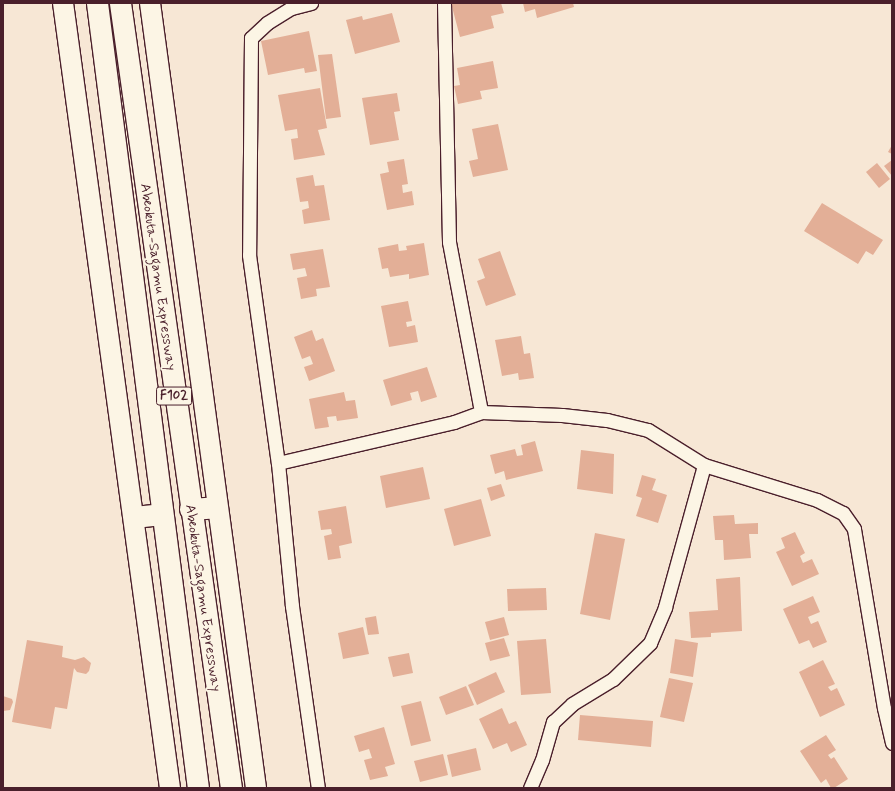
<!DOCTYPE html>
<style>
body{margin:0}
#map{position:relative;width:895px;height:791px;overflow:hidden;background:#f7e7d5;font-family:Mynerve,sans-serif}
div>[style]{position:absolute}
.building>*{inset:0;background:#e3af97}
.roads{filter:drop-shadow(1px 0 #4a1f2b) drop-shadow(-1px 0 #4a1f2b) drop-shadow(0 1px #4a1f2b) drop-shadow(0 -1px #4a1f2b)}
.minor>*{height:13px;margin:-6.5px;padding:0 6.5px;transform-origin:6.5px;border-radius:6.5px;background:#fcf5e5}
.primary>*{height:20px;margin:-10px;padding:0 10px;transform-origin:10px;border-radius:10px;background:#fcf5e5}
.trunk>*{height:21px;margin:-10.5px;padding:0 10.5px;transform-origin:10.5px;border-radius:10.5px;background:#fcf5e5}
span{translate:-50% -50%;white-space:nowrap;text-align:center;line-height:1.15;-webkit-text-stroke:4px #fcf5e5;paint-order:stroke}
.shield-label span{padding:1px 3px;background:#fcf5e5;border:1px solid;border-radius:3px;-webkit-text-stroke-width:0}
.shield-label{font-size:13px;color:#4a1f2b;font-weight:700}
.street-label{font-size:14px;color:#4a1f2b}
.frame{position:absolute;inset:0;border:4px solid #4a1f2b;pointer-events:none}
</style>
<div id="map">
<div class="building">
<div style="clip-path:polygon(451px 3px,501px 3px,504px 13px,491px 16px,494px 28px,460px 37px)"></div>
<div style="clip-path:polygon(523px 3px,573px 3px,574px 7px,537px 18px,535px 9px,525px 12px)"></div>
<div style="clip-path:polygon(392px 13px,400px 42px,355px 54px,346px 20px,362px 16px,363px 20px)"></div>
<div style="clip-path:polygon(309px 31px,317px 71px,305px 73px,304px 68px,268px 75px,261px 41px)"></div>
<div style="clip-path:polygon(332px 54px,341px 117px,326px 119px,318px 55px)"></div>
<div style="clip-path:polygon(493px 61px,498px 88px,480px 91px,482px 99px,458px 104px,454px 86px,460px 85px,457px 68px)"></div>
<div style="clip-path:polygon(320px 88px,327px 128px,318px 130px,325px 155px,294px 160px,291px 139px,298px 138px,297px 129px,285px 131px,278px 95px)"></div>
<div style="clip-path:polygon(397px 93px,400px 111px,394px 112px,399px 140px,370px 145px,362px 98px)"></div>
<div style="clip-path:polygon(498px 124px,508px 170px,473px 177px,469px 161px,478px 159px,472px 129px)"></div>
<div style="clip-path:polygon(892px 145px,892px 154px,888px 152px)"></div>
<div style="clip-path:polygon(404px 159px,408px 184px,402px 185px,403px 193px,412px 191px,414px 205px,387px 210px,380px 174px,389px 172px,387px 162px)"></div>
<div style="clip-path:polygon(892px 160px,892px 176px,884px 166px)"></div>
<div style="clip-path:polygon(877px 163px,890px 179px,879px 188px,866px 172px)"></div>
<div style="clip-path:polygon(313px 175px,315px 186px,324px 185px,330px 220px,304px 224px,302px 210px,309px 208px,308px 201px,300px 202px,296px 178px)"></div>
<div style="clip-path:polygon(822px 203px,883px 240px,873px 255px,866px 251px,858px 264px,804px 231px)"></div>
<div style="clip-path:polygon(424px 243px,429px 275px,409px 279px,409px 274px,390px 277px,388px 268px,382px 269px,378px 248px,398px 244px,399px 251px,407px 250px,406px 246px)"></div>
<div style="clip-path:polygon(323px 249px,330px 287px,316px 289px,317px 296px,301px 299px,297px 278px,307px 276px,305px 268px,293px 270px,290px 254px)"></div>
<div style="clip-path:polygon(500px 251px,516px 295px,486px 306px,477px 281px,485px 278px,478px 259px)"></div>
<div style="clip-path:polygon(408px 301px,412px 321px,406px 322px,407px 327px,415px 325px,418px 342px,389px 347px,381px 306px)"></div>
<div style="clip-path:polygon(312px 330px,316px 341px,323px 338px,335px 371px,309px 381px,304px 367px,313px 364px,310px 356px,302px 359px,294px 337px)"></div>
<div style="clip-path:polygon(521px 336px,524px 354px,530px 353px,534px 378px,519px 380px,518px 373px,502px 376px,495px 340px)"></div>
<div style="clip-path:polygon(427px 367px,437px 397px,421px 402px,418px 391px,410px 393px,412px 400px,391px 406px,383px 380px)"></div>
<div style="clip-path:polygon(344px 392px,346px 401px,355px 400px,358px 418px,337px 421px,336px 416px,327px 417px,329px 427px,315px 429px,309px 399px)"></div>
<div style="clip-path:polygon(535px 441px,543px 471px,506px 480px,504px 471px,495px 474px,490px 455px,515px 449px,517px 456px,523px 455px,521px 445px)"></div>
<div style="clip-path:polygon(581px 450px,614px 454px,613px 494px,577px 489px)"></div>
<div style="clip-path:polygon(423px 467px,430px 499px,386px 508px,380px 476px)"></div>
<div style="clip-path:polygon(642px 475px,656px 479px,652px 490px,667px 495px,658px 523px,636px 516px,642px 498px,636px 496px)"></div>
<div style="clip-path:polygon(501px 484px,505px 496px,491px 501px,487px 488px)"></div>
<div style="clip-path:polygon(481px 499px,491px 536px,454px 546px,444px 509px)"></div>
<div style="clip-path:polygon(346px 506px,352px 543px,339px 546px,341px 558px,328px 560px,324px 536px,332px 534px,331px 529px,321px 530px,318px 511px)"></div>
<div style="clip-path:polygon(734px 515px,735px 524px,758px 523px,758px 534px,749px 534px,751px 558px,724px 560px,723px 540px,715px 540px,713px 516px)"></div>
<div style="clip-path:polygon(795px 532px,805px 553px,800px 556px,803px 563px,812px 559px,819px 574px,792px 586px,776px 552px,785px 548px,781px 538px)"></div>
<div style="clip-path:polygon(595px 533px,625px 539px,610px 620px,580px 614px)"></div>
<div style="clip-path:polygon(740px 577px,742px 631px,711px 633px,711px 637px,691px 638px,689px 612px,718px 610px,716px 579px)"></div>
<div style="clip-path:polygon(546px 588px,547px 610px,508px 611px,507px 589px)"></div>
<div style="clip-path:polygon(813px 596px,820px 612px,808px 617px,811px 624px,818px 621px,827px 642px,813px 648px,809px 640px,799px 644px,783px 609px)"></div>
<div style="clip-path:polygon(376px 616px,379px 634px,368px 635px,365px 618px)"></div>
<div style="clip-path:polygon(504px 617px,509px 635px,490px 640px,485px 622px)"></div>
<div style="clip-path:polygon(363px 627px,369px 654px,343px 659px,338px 633px)"></div>
<div style="clip-path:polygon(504px 638px,510px 656px,490px 661px,485px 643px)"></div>
<div style="clip-path:polygon(546px 639px,551px 693px,521px 695px,517px 641px)"></div>
<div style="clip-path:polygon(675px 639px,698px 643px,693px 677px,670px 673px)"></div>
<div style="clip-path:polygon(27px 640px,63px 646px,62px 657px,75px 660px,84px 657px,91px 663px,89px 671px,86px 674px,77px 672px,74px 668px,67px 709px,55px 707px,51px 729px,12px 722px)"></div>
<div style="clip-path:polygon(409px 653px,413px 673px,393px 677px,388px 657px)"></div>
<div style="clip-path:polygon(823px 660px,835px 684px,828px 687px,831px 691px,837px 688px,845px 705px,820px 717px,799px 672px)"></div>
<div style="clip-path:polygon(496px 672px,505px 692px,477px 705px,468px 685px)"></div>
<div style="clip-path:polygon(669px 678px,693px 683px,684px 722px,660px 717px)"></div>
<div style="clip-path:polygon(466px 686px,474px 705px,446px 715px,439px 697px)"></div>
<div style="clip-path:polygon(3px 696px,12px 699px,13px 702px,10px 710px,3px 711px)"></div>
<div style="clip-path:polygon(421px 701px,431px 741px,411px 746px,401px 706px)"></div>
<div style="clip-path:polygon(502px 708px,509px 724px,516px 721px,527px 745px,511px 752px,507px 743px,493px 749px,479px 719px)"></div>
<div style="clip-path:polygon(580px 715px,653px 721px,651px 747px,578px 740px)"></div>
<div style="clip-path:polygon(384px 727px,395px 764px,385px 767px,388px 776px,370px 780px,364px 760px,372px 758px,369px 749px,359px 752px,354px 736px)"></div>
<div style="clip-path:polygon(826px 735px,836px 750px,828px 755px,831px 759px,834px 757px,848px 779px,834px 788px,831px 788px,826px 779px,821px 783px,800px 751px)"></div>
<div style="clip-path:polygon(476px 748px,481px 770px,452px 777px,447px 755px)"></div>
<div style="clip-path:polygon(443px 754px,448px 775px,420px 782px,414px 761px)"></div>
</div>
<div class="roads">
<div class="minor">
<div style="left:311px;top:3px;width:21px;rotate:166deg"></div>
<div style="left:291px;top:8px;width:28px;rotate:148deg"></div>
<div style="left:267px;top:23px;width:22px;rotate:137deg"></div>
<div style="left:251px;top:38px;width:217px;rotate:90.5deg"></div>
<div style="left:249px;top:255px;width:210px;rotate:82.1deg"></div>
<div style="left:278px;top:463px;width:144px;rotate:84.4deg"></div>
<div style="left:292px;top:606px;width:184px;rotate:81.9deg"></div>
<div style="left:444px;top:3px;width:239px;rotate:88.8deg"></div>
<div style="left:449px;top:242px;width:173px;rotate:79.3deg"></div>
<div style="left:278px;top:463px;width:181px;rotate:-13.1deg"></div>
<div style="left:454px;top:422px;width:29px;rotate:-20deg"></div>
<div style="left:481px;top:412px;width:81px;rotate:2.1deg"></div>
<div style="left:562px;top:415px;width:45px;rotate:6.3deg"></div>
<div style="left:607px;top:420px;width:42px;rotate:13.7deg"></div>
<div style="left:648px;top:430px;width:66px;rotate:32deg"></div>
<div style="left:704px;top:465px;width:118px;rotate:17.2deg"></div>
<div style="left:817px;top:500px;width:29px;rotate:27deg"></div>
<div style="left:843px;top:513px;width:19px;rotate:55deg"></div>
<div style="left:854px;top:529px;width:181px;rotate:80.5deg"></div>
<div style="left:884px;top:708px;width:36px;rotate:77deg"></div>
<div style="left:530px;top:788px;width:30px;rotate:-67deg"></div>
<div style="left:542px;top:760px;width:40px;rotate:-74deg"></div>
<div style="left:553px;top:722px;width:26px;rotate:-43deg"></div>
<div style="left:572px;top:704px;width:48px;rotate:-31.4deg"></div>
<div style="left:613px;top:679px;width:52px;rotate:-44.2deg"></div>
<div style="left:650px;top:643px;width:39px;rotate:-67deg"></div>
<div style="left:665px;top:607px;width:147px;rotate:-74.6deg"></div>
</div>
<div class="primary">
<div style="left:63px;top:3px;width:792px;rotate:82.24deg"></div>
<div style="left:150px;top:3px;width:792px;rotate:82.31deg"></div>
</div>
<div class="trunk">
<div style="left:97px;top:3px;width:791px;rotate:82.67deg"></div>
<div style="left:120px;top:3px;width:793px;rotate:81.95deg"></div>
<div style="left:190px;top:509px;width:26px;rotate:-4deg"></div>
<div style="left:134px;top:517px;width:27px;rotate:-6deg"></div>
</div>
</div>
<div class="shield-label">
<span style="left:174px;top:396px">F102</span>
</div>
<div class="street-label">
<span style="left:158px;top:277px;rotate:82deg">Abeokuta-Sagamu Expressway</span>
<span style="left:203px;top:598px;rotate:82deg">Abeokuta-Sagamu Expressway</span>
</div>
<div class="frame"></div>
</div>
